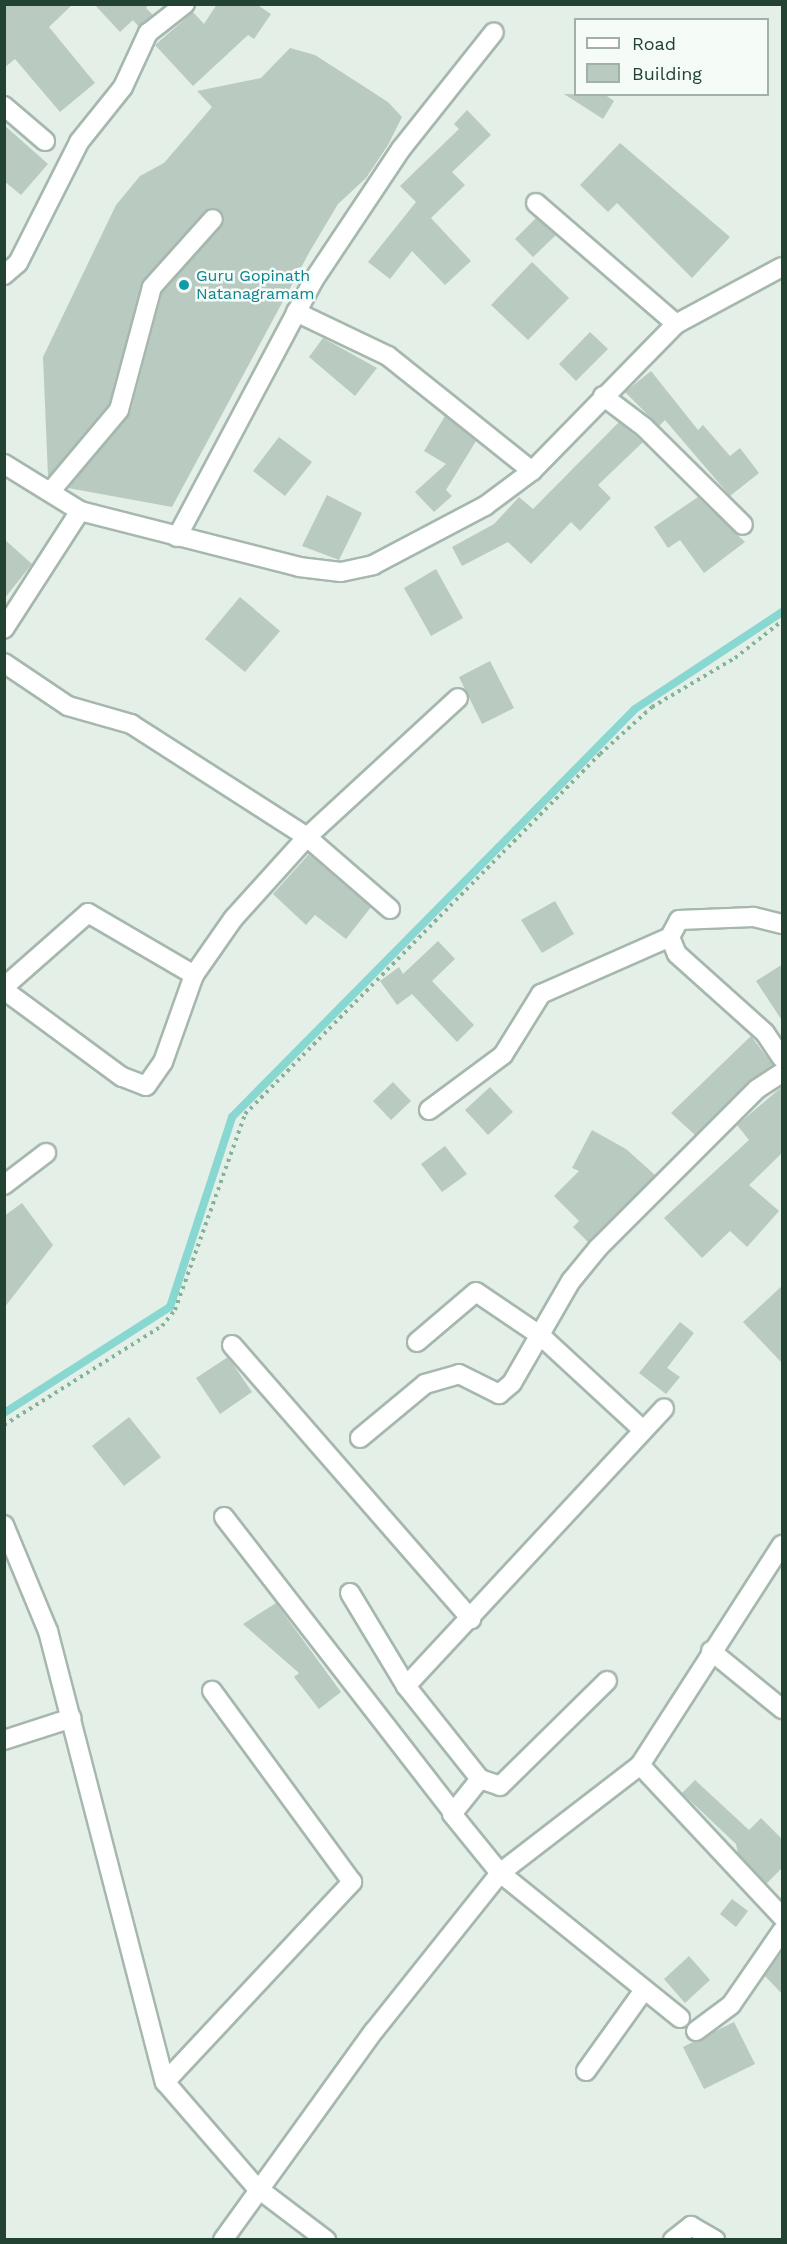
<!DOCTYPE html>
<style>
body{margin:0}
#map{position:relative;width:787px;height:2244px;overflow:hidden;background:#e4efe8;font-family:"Work Sans",sans-serif}
div>[style]{position:absolute}
.stream>*{height:8px;margin:-4px;padding:0 4px;transform-origin:4px;border-radius:4px;background:#89d7d1}
.building>*{inset:0;background:#b9cac0}
.path>*{height:4px;margin-top:-2px;transform-origin:0;background:repeating-linear-gradient(90deg,#83b49a 0 3px,transparent 0 7.5px)}
.roads{filter:drop-shadow(2px 0 #a6b8ae) drop-shadow(-2px 0 #a6b8ae) drop-shadow(0 2px #a6b8ae) drop-shadow(0 -2px #a6b8ae)}
.minor>*{height:18px;margin:-9px;padding:0 9px;transform-origin:9px;border-radius:9px;background:#fff}
.dots>*{width:16px;height:16px;translate:-50% -50%;box-sizing:border-box;border:3px solid #f5fbf7;border-radius:50%}
span{translate:-50% -50%;white-space:nowrap;text-align:center;line-height:1.15;-webkit-text-stroke:5px #f5fbf7;paint-order:stroke}
.culture-label{font-size:16px;color:#0d838f}
.left{translate:0 -50%;text-align:left}
.frame{position:absolute;inset:0;border:6px solid #224232;pointer-events:none}
.legend{position:absolute;left:574px;top:18px;width:195px;height:78px;box-sizing:border-box;background:#f5fbf7;border:2px solid #a1b1a8;margin:0;padding:8px 10px;list-style:none;font-size:18px;color:#224232}
.legend li{display:flex;align-items:center;gap:12px;height:30px}
.legend b{width:30px;border:2px solid #a1b1a8}
</style>
<div id="map">
<div class="stream">
<div style="left:4px;top:1413px;width:197px;rotate:-32.6deg"></div>
<div style="left:170px;top:1307px;width:200px;rotate:-71.9deg"></div>
<div style="left:232px;top:1117px;width:573px;rotate:-45.35deg"></div>
<div style="left:635px;top:709px;width:176px;rotate:-33.4deg"></div>
</div>
<div class="building">
<div style="clip-path:polygon(4px 4px,73px 4px,49px 27px,95px 83px,60px 112px,15px 59px,4px 68px)"></div>
<div style="clip-path:polygon(94px 4px,149px 4px,146px 8px,153px 15px,139px 27px,133px 20px,120px 32px)"></div>
<div style="clip-path:polygon(217px 4px,256px 4px,271px 14px,254px 39px,248px 35px,193px 86px,155px 45px,193px 12px,204px 24px)"></div>
<div style="clip-path:polygon(290px 48px,315px 55px,388px 102px,402px 117px,388px 145px,366px 178px,338px 204px,310px 251px,172px 507px,68px 488px,130px 413px,162px 293px,224px 221px,216px 208px,205px 211px,143px 280px,109px 405px,48px 477px,43px 357px,116px 205px,140px 176px,164px 163px,212px 107px,197px 91px,261px 78px)"></div>
<div style="clip-path:polygon(564px 94px,604px 94px,614px 101px,603px 119px)"></div>
<div style="clip-path:polygon(467px 110px,491px 135px,452px 172px,465px 185px,431px 218px,471px 261px,445px 285px,412px 251px,390px 279px,368px 262px,416px 202px,400px 186px,459px 129px,454px 124px)"></div>
<div style="clip-path:polygon(4px 125px,48px 164px,21px 195px,4px 181px)"></div>
<div style="clip-path:polygon(620px 143px,730px 237px,692px 278px,617px 203px,608px 212px,580px 185px)"></div>
<div style="clip-path:polygon(536px 218px,556px 235px,533px 257px,515px 239px)"></div>
<div style="clip-path:polygon(532px 262px,569px 298px,528px 340px,491px 305px)"></div>
<div style="clip-path:polygon(590px 332px,608px 349px,576px 381px,559px 364px)"></div>
<div style="clip-path:polygon(323px 338px,377px 368px,355px 396px,309px 357px)"></div>
<div style="clip-path:polygon(651px 371px,698px 430px,703px 425px,730px 456px,740px 448px,759px 473px,730px 496px,665px 420px,659px 426px,625px 392px)"></div>
<div style="clip-path:polygon(445px 416px,476px 441px,446px 490px,452px 496px,434px 512px,415px 492px,446px 464px,424px 451px)"></div>
<div style="clip-path:polygon(619px 422px,643px 442px,598px 485px,611px 498px,580px 531px,571px 522px,531px 564px,508px 542px,462px 566px,452px 547px,494px 524px,519px 497px,533px 509px)"></div>
<div style="clip-path:polygon(279px 437px,312px 462px,285px 496px,253px 471px)"></div>
<div style="clip-path:polygon(327px 495px,362px 513px,339px 560px,302px 546px)"></div>
<div style="clip-path:polygon(698px 497px,745px 542px,704px 573px,680px 540px,668px 548px,654px 527px)"></div>
<div style="clip-path:polygon(4px 539px,32px 564px,4px 599px)"></div>
<div style="clip-path:polygon(436px 569px,463px 618px,431px 636px,404px 588px)"></div>
<div style="clip-path:polygon(240px 597px,280px 631px,245px 672px,205px 639px)"></div>
<div style="clip-path:polygon(490px 661px,514px 708px,482px 724px,459px 677px)"></div>
<div style="clip-path:polygon(309px 854px,371px 907px,346px 939px,315px 915px,306px 925px,273px 894px)"></div>
<div style="clip-path:polygon(555px 901px,574px 934px,542px 953px,521px 920px)"></div>
<div style="clip-path:polygon(438px 941px,455px 959px,432px 981px,474px 1025px,457px 1042px,412px 994px,397px 1005px,380px 981px,399px 967px,403px 974px)"></div>
<div style="clip-path:polygon(783px 964px,783px 1022px,756px 981px)"></div>
<div style="clip-path:polygon(751px 1036px,773px 1065px,749px 1081px,695px 1135px,671px 1113px)"></div>
<div style="clip-path:polygon(393px 1082px,411px 1101px,391px 1120px,373px 1101px)"></div>
<div style="clip-path:polygon(783px 1086px,783px 1152px,749px 1185px,779px 1211px,747px 1247px,730px 1231px,702px 1258px,664px 1218px,749px 1140px,737px 1125px)"></div>
<div style="clip-path:polygon(490px 1087px,513px 1112px,488px 1135px,465px 1110px)"></div>
<div style="clip-path:polygon(592px 1130px,626px 1149px,655px 1175px,588px 1242px,573px 1227px,579px 1221px,554px 1196px,579px 1171px,572px 1168px)"></div>
<div style="clip-path:polygon(445px 1146px,467px 1174px,442px 1192px,421px 1164px)"></div>
<div style="clip-path:polygon(22px 1203px,53px 1245px,4px 1308px,4px 1216px)"></div>
<div style="clip-path:polygon(783px 1285px,783px 1364px,743px 1322px)"></div>
<div style="clip-path:polygon(680px 1322px,694px 1333px,667px 1368px,680px 1377px,666px 1394px,639px 1373px)"></div>
<div style="clip-path:polygon(228px 1357px,252px 1392px,220px 1414px,196px 1378px)"></div>
<div style="clip-path:polygon(129px 1417px,161px 1457px,124px 1486px,92px 1446px)"></div>
<div style="clip-path:polygon(276px 1603px,341px 1692px,319px 1709px,294px 1677px,299px 1673px,243px 1624px)"></div>
<div style="clip-path:polygon(695px 1780px,749px 1830px,761px 1818px,783px 1840px,783px 1867px,766px 1884px,738px 1854px,736px 1844px,682px 1793px)"></div>
<div style="clip-path:polygon(732px 1899px,748px 1911px,736px 1927px,720px 1914px)"></div>
<div style="clip-path:polygon(783px 1950px,783px 1995px,765px 1976px)"></div>
<div style="clip-path:polygon(689px 1956px,710px 1980px,685px 2003px,664px 1979px)"></div>
<div style="clip-path:polygon(734px 2022px,755px 2064px,704px 2089px,683px 2047px)"></div>
</div>
<div class="path">
<div style="left:4px;top:1425px;width:186px;rotate:-32.1deg"></div>
<div style="left:162px;top:1326px;width:21px;rotate:-51deg"></div>
<div style="left:175px;top:1310px;width:208px;rotate:-70.3deg"></div>
<div style="left:245px;top:1114px;width:506px;rotate:-45.4deg"></div>
<div style="left:600px;top:754px;width:70px;rotate:-42.1deg"></div>
<div style="left:652px;top:707px;width:96px;rotate:-30.6deg"></div>
<div style="left:735px;top:658px;width:60px;rotate:-38.2deg"></div>
</div>
<div class="roads">
<div class="minor">
<div style="left:4px;top:106px;width:54px;rotate:40.5deg"></div>
<div style="left:536px;top:203px;width:185px;rotate:40.8deg"></div>
<div style="left:4px;top:275px;width:18px;rotate:-41deg"></div>
<div style="left:18px;top:263px;width:136px;rotate:-63.2deg"></div>
<div style="left:79px;top:142px;width:70px;rotate:-51.3deg"></div>
<div style="left:123px;top:87px;width:60px;rotate:-65.2deg"></div>
<div style="left:148px;top:33px;width:47px;rotate:-38.1deg"></div>
<div style="left:296px;top:312px;width:102px;rotate:25.6deg"></div>
<div style="left:388px;top:356px;width:184px;rotate:38.6deg"></div>
<div style="left:603px;top:396px;width:51px;rotate:37.1deg"></div>
<div style="left:644px;top:427px;width:139px;rotate:44.7deg"></div>
<div style="left:4px;top:464px;width:89px;rotate:31.7deg"></div>
<div style="left:80px;top:511px;width:140px;rotate:122.8deg"></div>
<div style="left:50px;top:492px;width:107px;rotate:-49.9deg"></div>
<div style="left:119px;top:410px;width:127px;rotate:-75deg"></div>
<div style="left:152px;top:287px;width:91px;rotate:-48.1deg"></div>
<div style="left:80px;top:511px;width:226px;rotate:14.3deg"></div>
<div style="left:299px;top:567px;width:42px;rotate:6.8deg"></div>
<div style="left:341px;top:572px;width:33px;rotate:-12deg"></div>
<div style="left:373px;top:565px;width:127px;rotate:-27.8deg"></div>
<div style="left:485px;top:506px;width:59px;rotate:-36.7deg"></div>
<div style="left:532px;top:471px;width:206px;rotate:-45.6deg"></div>
<div style="left:676px;top:324px;width:120px;rotate:-28.3deg"></div>
<div style="left:177px;top:537px;width:290px;rotate:-62deg"></div>
<div style="left:313px;top:281px;width:159px;rotate:-56.3deg"></div>
<div style="left:401px;top:149px;width:149px;rotate:-51.5deg"></div>
<div style="left:4px;top:663px;width:77px;rotate:33.9deg"></div>
<div style="left:68px;top:706px;width:66px;rotate:15.9deg"></div>
<div style="left:131px;top:724px;width:209px;rotate:32.7deg"></div>
<div style="left:307px;top:837px;width:110px;rotate:132.1deg"></div>
<div style="left:233px;top:919px;width:68px;rotate:124.9deg"></div>
<div style="left:194px;top:975px;width:92px;rotate:109.6deg"></div>
<div style="left:163px;top:1062px;width:29px;rotate:125deg"></div>
<div style="left:146px;top:1086px;width:26px;rotate:-159deg"></div>
<div style="left:122px;top:1077px;width:147px;rotate:-143.6deg"></div>
<div style="left:390px;top:909px;width:110px;rotate:-139.1deg"></div>
<div style="left:307px;top:837px;width:205px;rotate:-42.6deg"></div>
<div style="left:782px;top:924px;width:30px;rotate:-166deg"></div>
<div style="left:753px;top:917px;width:74px;rotate:177.7deg"></div>
<div style="left:679px;top:920px;width:19px;rotate:118deg"></div>
<div style="left:670px;top:937px;width:18px;rotate:68deg"></div>
<div style="left:677px;top:954px;width:118px;rotate:41.9deg"></div>
<div style="left:765px;top:1033px;width:30px;rotate:56deg"></div>
<div style="left:4px;top:987px;width:112px;rotate:-41.4deg"></div>
<div style="left:88px;top:913px;width:123px;rotate:30.3deg"></div>
<div style="left:429px;top:1110px;width:92px;rotate:-36.6deg"></div>
<div style="left:503px;top:1055px;width:72px;rotate:-58.1deg"></div>
<div style="left:541px;top:994px;width:141px;rotate:-23.8deg"></div>
<div style="left:4px;top:1185px;width:53px;rotate:-37.3deg"></div>
<div style="left:417px;top:1342px;width:77px;rotate:-40.3deg"></div>
<div style="left:476px;top:1292px;width:78px;rotate:34.1deg"></div>
<div style="left:541px;top:1336px;width:139px;rotate:42.7deg"></div>
<div style="left:232px;top:1345px;width:364px;rotate:48.9deg"></div>
<div style="left:360px;top:1438px;width:85px;rotate:-39.7deg"></div>
<div style="left:425px;top:1384px;width:35px;rotate:-16deg"></div>
<div style="left:459px;top:1374px;width:45px;rotate:26.6deg"></div>
<div style="left:499px;top:1394px;width:17px;rotate:-40deg"></div>
<div style="left:512px;top:1383px;width:118px;rotate:-60deg"></div>
<div style="left:571px;top:1281px;width:43px;rotate:-50.7deg"></div>
<div style="left:598px;top:1248px;width:225px;rotate:-45deg"></div>
<div style="left:757px;top:1089px;width:30px;rotate:-33deg"></div>
<div style="left:224px;top:1517px;width:372px;rotate:52.2deg"></div>
<div style="left:4px;top:1525px;width:115px;rotate:67.5deg"></div>
<div style="left:48px;top:1631px;width:466px;rotate:75.5deg"></div>
<div style="left:165px;top:2082px;width:139px;rotate:49.1deg"></div>
<div style="left:256px;top:2187px;width:88px;rotate:37.1deg"></div>
<div style="left:350px;top:1593px;width:109px;rotate:58.9deg"></div>
<div style="left:711px;top:1651px;width:92px;rotate:39.2deg"></div>
<div style="left:4px;top:1740px;width:71px;rotate:-17.9deg"></div>
<div style="left:640px;top:1765px;width:208px;rotate:46.9deg"></div>
<div style="left:480px;top:1779px;width:21px;rotate:19deg"></div>
<div style="left:500px;top:1786px;width:150px;rotate:-44.5deg"></div>
<div style="left:680px;top:2018px;width:231px;rotate:-141.1deg"></div>
<div style="left:500px;top:1873px;width:177px;rotate:-37.6deg"></div>
<div style="left:640px;top:1765px;width:262px;rotate:-57.2deg"></div>
<div style="left:696px;top:2031px;width:44px;rotate:-36.6deg"></div>
<div style="left:731px;top:2005px;width:90px;rotate:-55.4deg"></div>
<div style="left:586px;top:2071px;width:100px;rotate:-54.4deg"></div>
<div style="left:165px;top:2082px;width:274px;rotate:-46.9deg"></div>
<div style="left:352px;top:1882px;width:237px;rotate:-126.2deg"></div>
<div style="left:223px;top:2240px;width:258px;rotate:-54.2deg"></div>
<div style="left:374px;top:2031px;width:202px;rotate:-51.4deg"></div>
<div style="left:500px;top:1873px;width:76px;rotate:-129.1deg"></div>
<div style="left:452px;top:1814px;width:45px;rotate:-51.3deg"></div>
<div style="left:480px;top:1779px;width:119px;rotate:-128.5deg"></div>
<div style="left:406px;top:1686px;width:379px;rotate:-47.1deg"></div>
<div style="left:673px;top:2240px;width:23px;rotate:-38deg"></div>
<div style="left:691px;top:2226px;width:28px;rotate:30deg"></div>
</div>
</div>
<div class="dots">
<div style="left:184px;top:285px;background:#0f9aa8"></div>
</div>
<div class="culture-label">
<span class="left" style="left:196px;top:285px">Guru Gopinath<br>Natanagramam</span>
</div>
<div class="frame"></div>
<ul class="legend">
<li><b style="height:8px;background:#fff"></b>Road</li>
<li><b style="height:16px;background:#b9cac0"></b>Building</li>
</ul>
</div>
